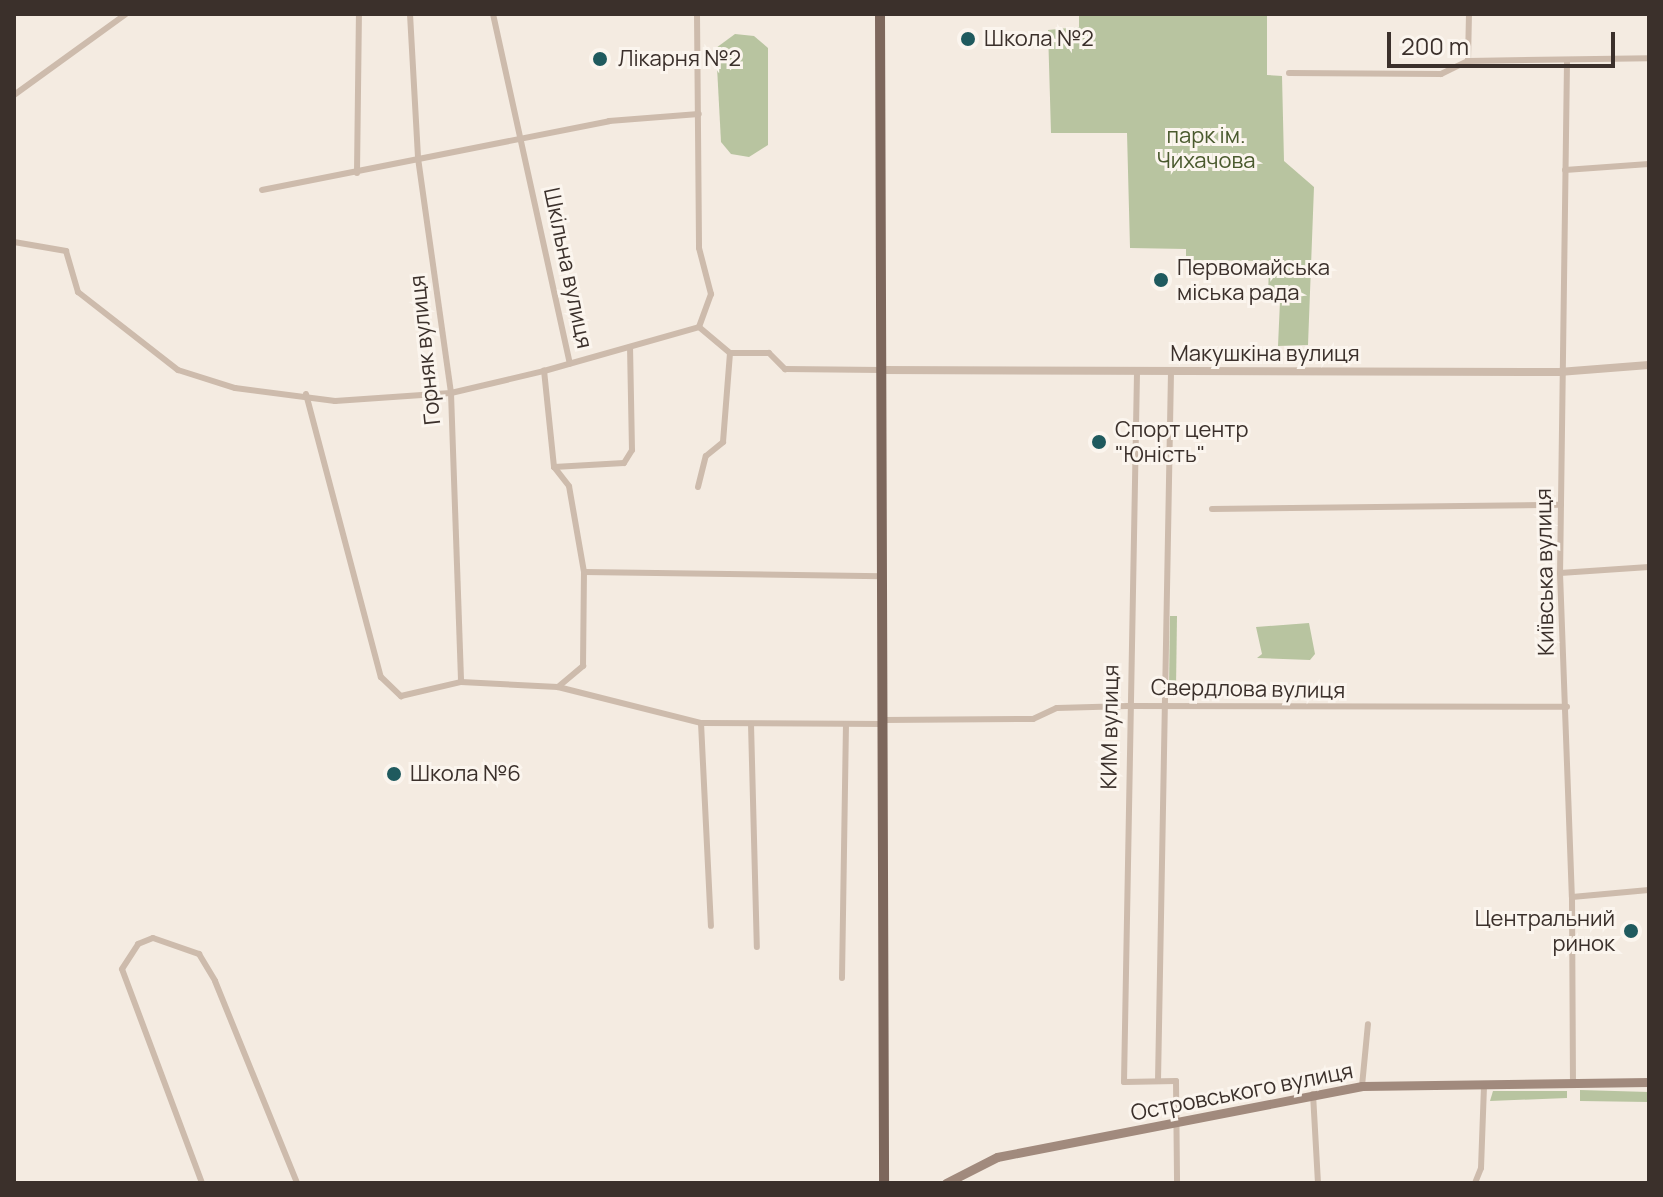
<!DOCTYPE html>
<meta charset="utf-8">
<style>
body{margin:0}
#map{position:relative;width:1663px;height:1197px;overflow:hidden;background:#f4ebe1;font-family:Manrope,sans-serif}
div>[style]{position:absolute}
.green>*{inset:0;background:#b8c4a0}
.minor>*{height:6px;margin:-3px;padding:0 3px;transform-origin:3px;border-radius:3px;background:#cdbbac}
.tertiary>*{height:8px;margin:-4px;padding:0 4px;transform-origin:4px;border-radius:4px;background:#cdbbac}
.secondary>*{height:9px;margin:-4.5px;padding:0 4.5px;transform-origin:4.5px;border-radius:4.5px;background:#a18a7d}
.primary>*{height:10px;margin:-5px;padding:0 5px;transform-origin:5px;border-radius:5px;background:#7d675c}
.dots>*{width:22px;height:22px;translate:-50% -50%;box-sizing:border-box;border:4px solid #fbf5ee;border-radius:50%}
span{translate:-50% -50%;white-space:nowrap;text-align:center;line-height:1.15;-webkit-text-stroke:6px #fbf5ee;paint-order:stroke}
.poi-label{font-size:22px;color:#3b302b}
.left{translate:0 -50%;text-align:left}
.right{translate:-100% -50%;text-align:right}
.park-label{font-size:22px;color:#4a5a2e}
.street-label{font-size:22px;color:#3b302b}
.frame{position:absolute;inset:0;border:16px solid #3b302b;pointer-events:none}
.scale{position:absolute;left:1387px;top:32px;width:228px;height:36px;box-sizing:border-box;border:4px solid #3b302b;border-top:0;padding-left:10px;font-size:24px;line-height:28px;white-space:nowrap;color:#3b302b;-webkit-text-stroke:6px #fbf5ee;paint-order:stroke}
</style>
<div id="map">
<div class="green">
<div style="clip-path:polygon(1079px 14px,1267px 14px,1267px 75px,1282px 76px,1284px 161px,1314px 187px,1308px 345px,1278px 346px,1280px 301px,1268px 300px,1269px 261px,1186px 260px,1186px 249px,1130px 248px,1127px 133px,1051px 133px,1048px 30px,1079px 27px)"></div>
<div style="clip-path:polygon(735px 34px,754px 36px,768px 48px,768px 145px,749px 157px,731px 154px,721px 142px,716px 48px)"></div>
<div style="clip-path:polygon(1170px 616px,1177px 616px,1176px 688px,1169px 688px)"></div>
<div style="clip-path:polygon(1309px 623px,1315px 654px,1310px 660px,1257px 658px,1262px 654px,1256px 627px)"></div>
<div style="clip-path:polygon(1580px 1090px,1649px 1092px,1649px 1102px,1580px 1101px)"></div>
<div style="clip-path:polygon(1493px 1091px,1567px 1091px,1567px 1098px,1490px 1101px)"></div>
</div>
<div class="minor">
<div style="left:410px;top:14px;width:144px;rotate:86.8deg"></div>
<div style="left:418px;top:158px;width:237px;rotate:82deg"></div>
<div style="left:451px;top:393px;width:289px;rotate:88deg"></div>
<div style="left:493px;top:14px;width:358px;rotate:77.6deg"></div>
<div style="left:697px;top:14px;width:234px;rotate:89.5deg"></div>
<div style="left:699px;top:248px;width:48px;rotate:75.4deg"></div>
<div style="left:711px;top:294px;width:35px;rotate:110deg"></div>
<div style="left:1468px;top:61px;width:47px;rotate:-88.8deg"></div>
<div style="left:1567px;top:62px;width:511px;rotate:90.78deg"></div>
<div style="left:1560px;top:573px;width:324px;rotate:87.9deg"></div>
<div style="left:1572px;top:897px;width:185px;rotate:89.7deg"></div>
<div style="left:1289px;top:73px;width:152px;rotate:0.4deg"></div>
<div style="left:1441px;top:74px;width:30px;rotate:-26deg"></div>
<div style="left:1468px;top:61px;width:181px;rotate:-0.9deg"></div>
<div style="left:14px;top:95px;width:138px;rotate:-35.9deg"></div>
<div style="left:1565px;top:170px;width:84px;rotate:-4.1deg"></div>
<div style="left:357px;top:173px;width:159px;rotate:-89.3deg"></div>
<div style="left:262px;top:190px;width:354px;rotate:-11.2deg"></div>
<div style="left:609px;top:121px;width:90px;rotate:-4.4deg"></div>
<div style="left:14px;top:242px;width:53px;rotate:9.8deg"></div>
<div style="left:66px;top:251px;width:43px;rotate:73.7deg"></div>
<div style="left:78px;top:292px;width:127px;rotate:38deg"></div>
<div style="left:178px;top:370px;width:60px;rotate:17.5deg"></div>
<div style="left:235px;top:388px;width:101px;rotate:7.4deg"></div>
<div style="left:335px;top:401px;width:116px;rotate:-3.9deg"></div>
<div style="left:451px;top:393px;width:96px;rotate:-13.3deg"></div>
<div style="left:1137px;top:373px;width:709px;rotate:91.05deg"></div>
<div style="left:1124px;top:1082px;width:52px;rotate:-1.1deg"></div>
<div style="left:1176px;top:1081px;width:102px;rotate:89.4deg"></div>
<div style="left:306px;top:394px;width:293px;rotate:75.2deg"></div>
<div style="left:381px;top:677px;width:28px;rotate:44deg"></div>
<div style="left:401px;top:696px;width:62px;rotate:-13.1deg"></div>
<div style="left:461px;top:682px;width:97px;rotate:3deg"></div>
<div style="left:558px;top:687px;width:147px;rotate:14.1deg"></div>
<div style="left:701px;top:723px;width:182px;rotate:0.3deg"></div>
<div style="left:554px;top:467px;width:70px;rotate:-3.3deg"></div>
<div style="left:624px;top:463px;width:15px;rotate:-58deg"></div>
<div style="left:632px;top:450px;width:103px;rotate:-91.1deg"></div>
<div style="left:698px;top:487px;width:32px;rotate:-76deg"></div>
<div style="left:706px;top:456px;width:22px;rotate:-39deg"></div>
<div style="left:723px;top:442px;width:89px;rotate:-85.5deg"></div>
<div style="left:1212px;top:509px;width:349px;rotate:-0.7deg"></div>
<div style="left:584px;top:572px;width:298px;rotate:0.8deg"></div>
<div style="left:1560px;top:573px;width:89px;rotate:-3.9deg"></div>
<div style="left:558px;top:687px;width:33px;rotate:-40deg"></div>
<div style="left:583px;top:666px;width:94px;rotate:-89.4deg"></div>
<div style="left:584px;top:572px;width:87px;rotate:-99.9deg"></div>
<div style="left:569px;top:486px;width:24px;rotate:-128deg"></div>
<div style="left:554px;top:467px;width:97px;rotate:-95.9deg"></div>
<div style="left:544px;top:371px;width:161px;rotate:-15.8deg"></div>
<div style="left:699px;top:327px;width:40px;rotate:40deg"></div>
<div style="left:730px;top:353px;width:39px"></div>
<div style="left:769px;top:353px;width:23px;rotate:45deg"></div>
<div style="left:785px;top:369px;width:96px;rotate:0.6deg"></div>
<div style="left:883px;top:720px;width:150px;rotate:-0.4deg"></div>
<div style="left:1033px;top:719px;width:26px;rotate:-25deg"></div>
<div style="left:1057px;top:708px;width:71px;rotate:-1.6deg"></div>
<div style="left:1128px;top:706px;width:439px;rotate:0.1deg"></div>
<div style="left:701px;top:723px;width:203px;rotate:87.2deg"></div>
<div style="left:751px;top:724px;width:223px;rotate:88.5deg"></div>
<div style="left:1572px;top:897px;width:77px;rotate:-5.2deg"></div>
<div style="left:842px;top:978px;width:254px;rotate:-89.1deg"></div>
<div style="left:1158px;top:1081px;width:709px;rotate:-88.95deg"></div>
<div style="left:1362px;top:1086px;width:62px;rotate:-84.5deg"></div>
<div style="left:1313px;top:1094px;width:89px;rotate:86.8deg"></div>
<div style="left:202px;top:1183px;width:228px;rotate:-110.5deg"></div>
<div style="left:122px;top:969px;width:30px;rotate:-57deg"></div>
<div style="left:138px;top:944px;width:16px;rotate:-22deg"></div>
<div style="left:153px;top:938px;width:49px;rotate:19.2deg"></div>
<div style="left:199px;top:954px;width:31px;rotate:59deg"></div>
<div style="left:215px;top:981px;width:218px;rotate:67.9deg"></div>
<div style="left:1475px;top:1183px;width:16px;rotate:-68deg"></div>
<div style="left:1481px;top:1168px;width:83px;rotate:-87.9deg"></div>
</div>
<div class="tertiary">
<div style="left:881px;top:370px;width:678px;rotate:0.17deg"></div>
<div style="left:1559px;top:372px;width:90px;rotate:-4.4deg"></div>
</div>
<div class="secondary">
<div style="left:946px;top:1183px;width:57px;rotate:-27deg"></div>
<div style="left:997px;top:1157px;width:372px;rotate:-11deg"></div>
<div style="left:1362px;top:1086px;width:287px;rotate:-0.8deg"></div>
</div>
<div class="primary">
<div style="left:880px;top:14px;width:1169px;rotate:89.8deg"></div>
</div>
<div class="dots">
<div style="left:968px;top:39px;background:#1f5a5e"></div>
<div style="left:600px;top:59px;background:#1f5a5e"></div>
<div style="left:1161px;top:280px;background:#1f5a5e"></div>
<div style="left:1099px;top:442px;background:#1f5a5e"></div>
<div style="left:394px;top:774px;background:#1f5a5e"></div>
<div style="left:1631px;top:931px;background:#1f5a5e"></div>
</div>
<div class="poi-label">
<span class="left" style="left:984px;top:39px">Школа №2</span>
<span class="left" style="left:618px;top:59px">Лікарня №2</span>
<span class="left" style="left:1177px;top:280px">Первомайська<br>міська рада</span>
<span class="left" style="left:1115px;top:442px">Спорт центр<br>"Юність"</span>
<span class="left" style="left:410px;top:774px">Школа №6</span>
<span class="right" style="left:1615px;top:931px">Центральний<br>ринок</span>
</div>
<div class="park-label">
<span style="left:1206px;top:148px">парк ім.<br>Чихачова</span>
</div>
<div class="street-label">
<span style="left:568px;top:268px;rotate:78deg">Шкільна вулиця</span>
<span style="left:425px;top:350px;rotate:-96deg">Горняк вулиця</span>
<span style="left:1265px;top:354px">Макушкіна вулиця</span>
<span style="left:1545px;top:572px;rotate:-91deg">Київська вулиця</span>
<span style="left:1248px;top:689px;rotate:1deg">Свердлова вулиця</span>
<span style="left:1110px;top:727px;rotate:-89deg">КИМ вулиця</span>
<span style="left:1242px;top:1092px;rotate:-11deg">Островського вулиця</span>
</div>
<div class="frame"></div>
<div class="scale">200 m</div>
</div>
